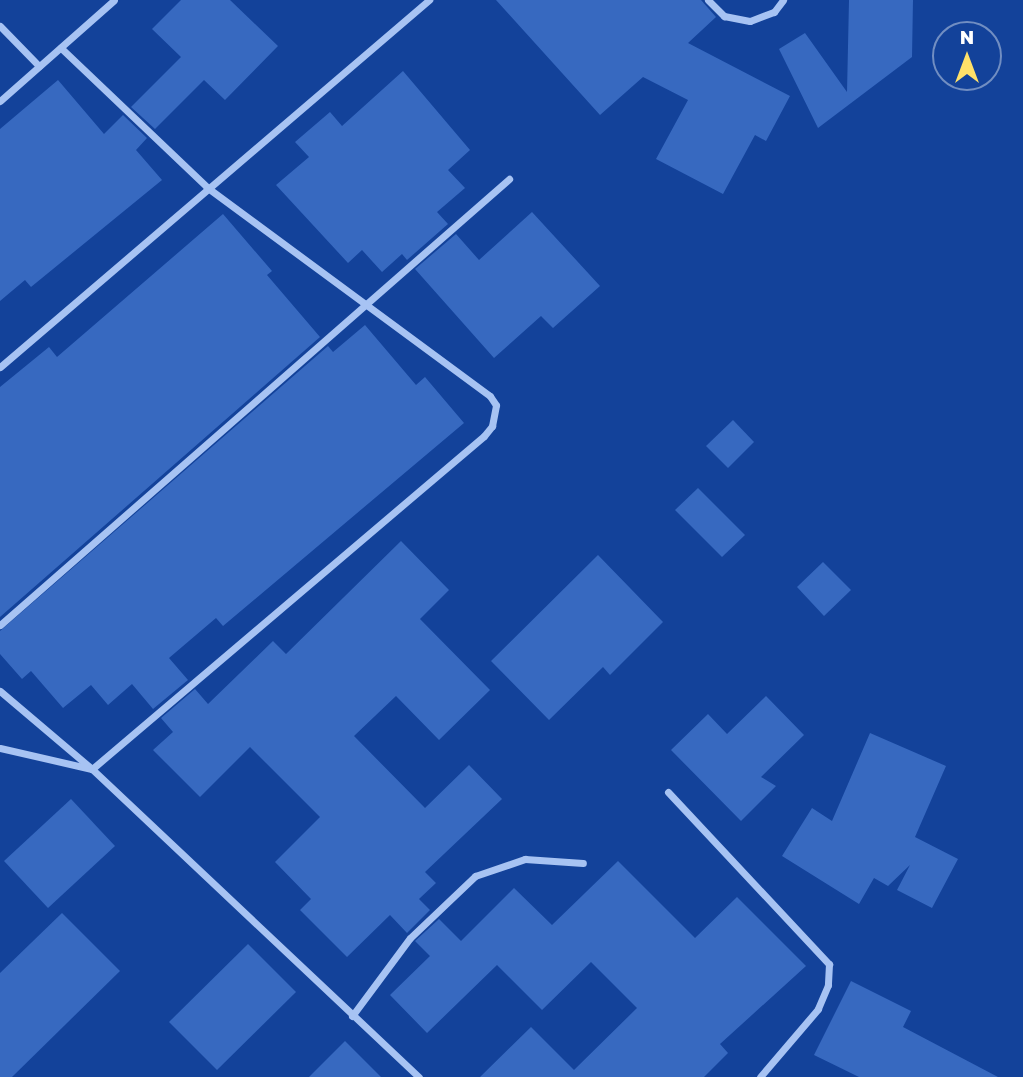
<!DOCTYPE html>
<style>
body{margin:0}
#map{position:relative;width:1023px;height:1077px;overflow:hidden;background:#13429a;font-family:"Golos Text",sans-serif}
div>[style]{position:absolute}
.building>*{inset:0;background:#3769c0}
.street>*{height:7px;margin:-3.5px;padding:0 3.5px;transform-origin:3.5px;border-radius:3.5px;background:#a7c3f3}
span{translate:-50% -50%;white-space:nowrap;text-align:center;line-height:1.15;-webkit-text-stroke:7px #13429a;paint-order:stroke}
.north{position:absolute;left:932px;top:21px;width:70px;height:70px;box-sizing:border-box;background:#13429a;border:2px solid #718ec2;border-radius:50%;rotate:0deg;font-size:19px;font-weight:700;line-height:28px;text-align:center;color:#fff}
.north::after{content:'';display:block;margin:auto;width:24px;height:32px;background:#ffe169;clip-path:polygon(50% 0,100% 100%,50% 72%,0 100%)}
</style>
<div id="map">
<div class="building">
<div style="clip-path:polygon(181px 0,230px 0,278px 46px,225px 100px,204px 80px,155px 129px,131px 107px,181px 57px,152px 29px)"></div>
<div style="clip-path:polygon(496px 0,701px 0,716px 17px,688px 43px,790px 96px,766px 141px,755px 135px,723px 194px,656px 159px,688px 100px,643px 77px,600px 115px)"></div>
<div style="clip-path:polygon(849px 0,913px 0,912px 57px,818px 128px,779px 49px,805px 33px,847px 92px)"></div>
<div style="clip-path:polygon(403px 71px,470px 150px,448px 170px,465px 188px,437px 212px,448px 224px,407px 260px,402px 254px,382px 272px,362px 250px,348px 263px,276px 185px,309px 157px,295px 142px,330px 112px,342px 126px)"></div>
<div style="clip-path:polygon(58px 80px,104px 134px,123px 115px,147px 138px,136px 150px,162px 180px,31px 287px,25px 280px,0 301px,0 129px)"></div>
<div style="clip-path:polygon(532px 212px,600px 286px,553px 328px,541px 316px,494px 358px,415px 269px,456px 234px,479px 260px)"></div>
<div style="clip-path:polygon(223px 214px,272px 271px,267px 275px,320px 337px,0 617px,0 387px,49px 347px,57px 357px)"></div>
<div style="clip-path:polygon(365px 325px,416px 385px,425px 377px,464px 423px,223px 626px,216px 618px,169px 658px,188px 680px,153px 709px,132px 684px,108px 705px,91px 685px,63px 708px,31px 671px,22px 679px,0 654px,0 631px,328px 346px,333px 352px)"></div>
<div style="clip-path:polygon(733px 420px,754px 442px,728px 468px,706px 446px)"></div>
<div style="clip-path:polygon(698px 488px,745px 535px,722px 557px,675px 510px)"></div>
<div style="clip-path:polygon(401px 541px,449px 590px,420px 619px,490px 690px,439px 740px,396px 696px,354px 736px,425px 808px,469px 765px,502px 799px,425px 872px,436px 883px,419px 899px,430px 910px,407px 933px,390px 915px,347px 957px,300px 910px,311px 899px,275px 862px,320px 817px,250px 747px,200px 797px,153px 750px,173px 732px,161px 718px,195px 689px,208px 704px,273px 641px,286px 654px)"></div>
<div style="clip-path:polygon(598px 555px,663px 622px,610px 675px,603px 667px,549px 720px,491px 661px)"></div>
<div style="clip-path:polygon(823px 562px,851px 590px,824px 616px,797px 587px)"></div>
<div style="clip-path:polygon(766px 696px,804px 735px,761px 777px,776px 786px,741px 821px,671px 750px,708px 714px,727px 734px)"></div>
<div style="clip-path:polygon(870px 733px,946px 766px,915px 837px,958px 859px,932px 908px,897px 890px,910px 865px,888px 886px,874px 878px,859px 904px,782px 856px,812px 808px,832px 821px)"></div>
<div style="clip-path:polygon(71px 799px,115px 846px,48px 908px,4px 861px)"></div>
<div style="clip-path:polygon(618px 861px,695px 938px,737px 897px,806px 966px,720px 1044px,728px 1053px,704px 1077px,480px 1077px,531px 1027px,574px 1070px,637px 1008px,591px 962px,542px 1010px,497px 965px,427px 1033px,390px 995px,430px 956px,415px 941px,439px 919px,461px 941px,514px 888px,552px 925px)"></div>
<div style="clip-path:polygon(62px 913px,120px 971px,12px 1077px,0 1077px,0 973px)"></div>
<div style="clip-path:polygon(248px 944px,296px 992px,217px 1070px,169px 1022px)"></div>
<div style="clip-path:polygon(851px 981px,911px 1011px,903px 1027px,998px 1077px,859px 1077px,814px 1055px)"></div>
<div style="clip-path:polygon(345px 1041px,381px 1077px,309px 1077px)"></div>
</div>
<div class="street">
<div style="left:708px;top:0;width:23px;rotate:45deg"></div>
<div style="left:724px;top:16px;width:26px;rotate:11deg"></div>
<div style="left:750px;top:21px;width:26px;rotate:-21deg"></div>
<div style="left:774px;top:12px;width:15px;rotate:-53deg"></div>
<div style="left:0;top:26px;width:56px;rotate:45.7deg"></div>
<div style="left:0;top:101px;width:152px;rotate:-41.5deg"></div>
<div style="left:0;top:367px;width:565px;rotate:-40.55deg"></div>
<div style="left:0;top:625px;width:677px;rotate:-41.23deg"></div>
<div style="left:0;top:691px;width:121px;rotate:40.3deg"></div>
<div style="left:92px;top:769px;width:449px;rotate:43.3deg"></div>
<div style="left:0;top:748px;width:94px;rotate:12.9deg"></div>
<div style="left:92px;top:769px;width:514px;rotate:-40.35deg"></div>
<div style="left:484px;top:436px;width:13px;rotate:-51deg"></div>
<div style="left:492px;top:426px;width:21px;rotate:-79deg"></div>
<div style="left:496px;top:405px;width:11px;rotate:-124deg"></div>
<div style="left:490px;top:396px;width:352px;rotate:-143.6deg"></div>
<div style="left:207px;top:187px;width:202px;rotate:-136.4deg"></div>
<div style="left:668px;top:792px;width:236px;rotate:46.9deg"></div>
<div style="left:829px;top:964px;width:21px;rotate:93deg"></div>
<div style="left:828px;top:985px;width:26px;rotate:113deg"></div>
<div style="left:818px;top:1009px;width:89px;rotate:130.5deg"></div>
<div style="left:352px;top:1016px;width:97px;rotate:-53.4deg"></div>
<div style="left:410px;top:938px;width:90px;rotate:-43.6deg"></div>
<div style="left:475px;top:876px;width:53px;rotate:-18.8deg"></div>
<div style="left:525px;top:859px;width:58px;rotate:3.9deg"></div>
</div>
<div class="north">N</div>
</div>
